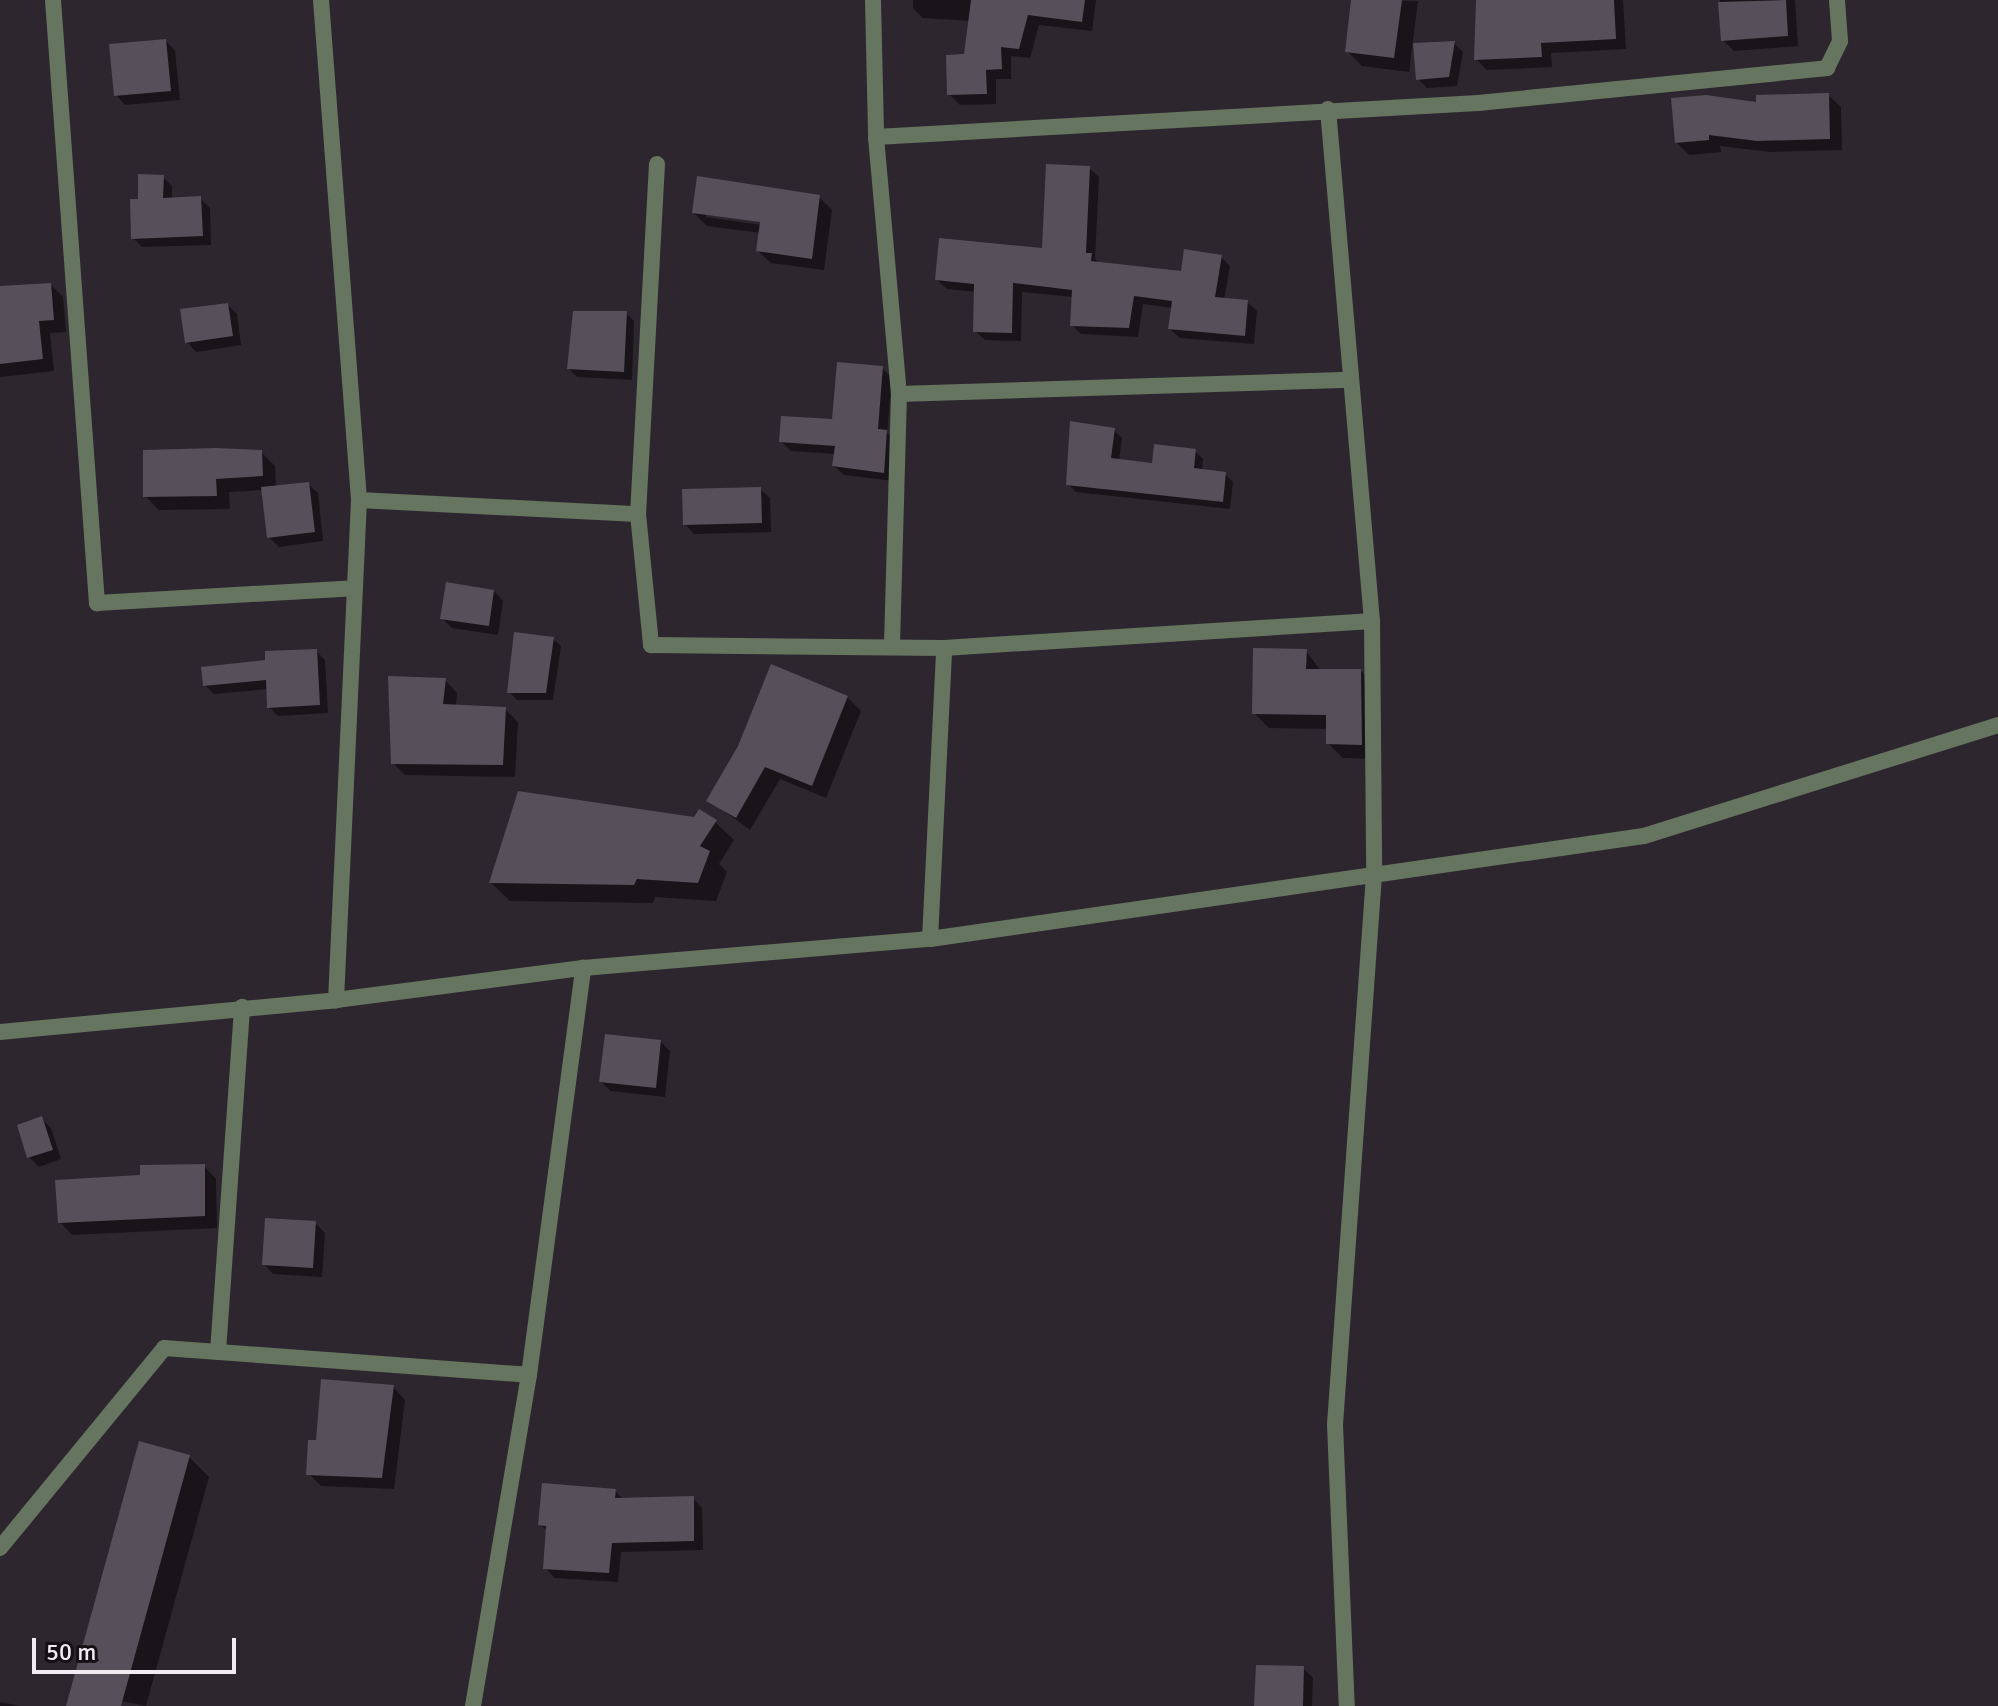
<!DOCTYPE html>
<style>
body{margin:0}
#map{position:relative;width:1998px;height:1706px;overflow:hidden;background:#2d262f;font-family:Signika,sans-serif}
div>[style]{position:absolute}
.shadow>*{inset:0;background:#0007}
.building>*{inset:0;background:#574f59}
.minor>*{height:16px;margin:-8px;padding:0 8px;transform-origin:8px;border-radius:8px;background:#66755f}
.tertiary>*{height:16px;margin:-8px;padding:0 8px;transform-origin:8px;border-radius:8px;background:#66755f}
span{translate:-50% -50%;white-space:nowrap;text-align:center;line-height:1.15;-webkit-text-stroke:6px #141014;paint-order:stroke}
.scale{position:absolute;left:32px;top:1638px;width:204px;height:36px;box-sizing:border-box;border:4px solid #f1ecf2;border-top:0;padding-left:10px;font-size:24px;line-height:28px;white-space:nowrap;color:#f1ecf2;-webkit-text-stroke:6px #141014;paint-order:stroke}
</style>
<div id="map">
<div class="shadow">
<div style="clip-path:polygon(913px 0,1096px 0,1092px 31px,1039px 25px,1030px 58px,1011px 56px,1011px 79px,996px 79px,996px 104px,960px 105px,949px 94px,966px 56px,971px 21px,923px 18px,913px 8px)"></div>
<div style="clip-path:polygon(1353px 0,1418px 1px,1409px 72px,1362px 66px,1347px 51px)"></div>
<div style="clip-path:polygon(1477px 0,1623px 0,1626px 49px,1551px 53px,1552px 67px,1487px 70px,1476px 59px)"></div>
<div style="clip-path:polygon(1720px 0,1795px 0,1798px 46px,1734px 51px,1723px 40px)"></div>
<div style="clip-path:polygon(166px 41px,175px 51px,180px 100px,125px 105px,116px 95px)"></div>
<div style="clip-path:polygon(1454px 43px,1463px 52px,1457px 86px,1427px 88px,1418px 79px)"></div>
<div style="clip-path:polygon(1828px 95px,1841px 107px,1842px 150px,1771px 152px,1720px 146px,1721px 152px,1689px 155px,1676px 142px,1758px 104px)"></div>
<div style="clip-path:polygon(1089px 168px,1099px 177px,1095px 259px,1100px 264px,1182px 273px,1221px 257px,1230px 266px,1224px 300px,1247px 302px,1257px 311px,1254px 344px,1180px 338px,1170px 329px,1173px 308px,1143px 304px,1138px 337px,1081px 334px,1072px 325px,1074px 297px,1022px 292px,1021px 341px,985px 340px,975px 331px,976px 292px,947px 289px,937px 280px,1043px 250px)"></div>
<div style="clip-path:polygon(163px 177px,172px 186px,172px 200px,201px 199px,210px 208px,211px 245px,142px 247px,133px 238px,140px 201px)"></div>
<div style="clip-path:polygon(evenodd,819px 197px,832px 210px,824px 270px,771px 263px,758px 251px,761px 233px,707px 226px,694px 213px,819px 197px,706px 213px,770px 222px,770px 226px,706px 217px,706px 213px)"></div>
<div style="clip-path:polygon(51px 285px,63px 297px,66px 332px,50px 333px,54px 371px,0 377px,0 288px)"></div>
<div style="clip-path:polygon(228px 305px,237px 314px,241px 345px,196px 352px,187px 342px)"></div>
<div style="clip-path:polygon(626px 313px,634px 321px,632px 380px,577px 377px,569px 369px)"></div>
<div style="clip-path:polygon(882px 368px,892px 378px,887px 433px,896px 441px,893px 481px,844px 475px,834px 466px,836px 454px,791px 451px,781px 441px,834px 422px)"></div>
<div style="clip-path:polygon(1114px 430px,1122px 438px,1119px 461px,1154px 465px,1195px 451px,1203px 459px,1202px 471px,1225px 474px,1233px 482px,1230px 509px,1076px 492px,1068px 484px)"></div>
<div style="clip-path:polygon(261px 452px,275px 466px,276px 488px,308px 484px,318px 493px,323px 541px,279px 547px,269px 537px,264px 490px,229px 492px,230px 509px,159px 510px,145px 496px)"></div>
<div style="clip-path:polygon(760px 489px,770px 498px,771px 532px,694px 534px,685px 524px)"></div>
<div style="clip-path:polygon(494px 591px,503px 601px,498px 635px,452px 628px,442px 618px)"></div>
<div style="clip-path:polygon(553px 639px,561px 646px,553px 700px,517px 700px,509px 692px)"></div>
<div style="clip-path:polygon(316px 651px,325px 660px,328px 713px,278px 716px,269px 707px,269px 689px,214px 694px,205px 685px,267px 661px)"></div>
<div style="clip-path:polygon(1306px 651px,1321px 671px,1361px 671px,1375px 686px,1376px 759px,1343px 758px,1328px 743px,1328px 729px,1269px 728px,1254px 713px)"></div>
<div style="clip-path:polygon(445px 680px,457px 693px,456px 707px,505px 709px,518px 722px,515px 777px,405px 775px,393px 763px)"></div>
<div style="clip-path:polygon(847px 697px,861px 711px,826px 798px,780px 779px,750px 830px,709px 800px)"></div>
<div style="clip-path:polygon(715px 822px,734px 840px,719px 864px,727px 872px,716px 901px,655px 897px,653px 903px,510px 901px,491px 883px)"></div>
<div style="clip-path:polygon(660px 1041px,670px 1051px,665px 1097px,611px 1091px,601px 1082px)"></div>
<div style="clip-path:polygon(42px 1119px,51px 1128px,61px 1159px,39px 1167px,29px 1157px)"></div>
<div style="clip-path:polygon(204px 1166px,216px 1179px,217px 1228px,72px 1235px,60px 1222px,142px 1177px)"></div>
<div style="clip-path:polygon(315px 1223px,325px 1233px,322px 1277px,273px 1274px,264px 1264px)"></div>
<div style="clip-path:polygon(393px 1387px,405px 1400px,394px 1489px,321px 1486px,309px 1474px,318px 1442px)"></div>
<div style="clip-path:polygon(189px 1457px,209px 1477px,146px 1706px,96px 1696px)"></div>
<div style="clip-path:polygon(615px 1491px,624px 1500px,693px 1498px,702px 1508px,703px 1550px,621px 1552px,618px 1582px,555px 1578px,545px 1568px,548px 1532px,540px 1524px)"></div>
<div style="clip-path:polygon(1303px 1668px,1313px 1678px,1312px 1706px,1256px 1706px)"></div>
<div style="clip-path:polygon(0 1702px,21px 1706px,0 1706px)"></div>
</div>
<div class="building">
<div style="clip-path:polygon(971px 0,1085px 0,1082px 22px,1028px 15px,1019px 49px,1001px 47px,1002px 69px,986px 70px,987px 94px,947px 95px,946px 55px,964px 54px)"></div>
<div style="clip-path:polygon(1351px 0,1402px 0,1394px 58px,1345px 52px)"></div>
<div style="clip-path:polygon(1476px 0,1614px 0,1616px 39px,1541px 43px,1542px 57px,1474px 60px)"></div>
<div style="clip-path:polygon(1786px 0,1788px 36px,1721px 41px,1718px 2px)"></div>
<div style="clip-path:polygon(166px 39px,171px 91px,114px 96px,109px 44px)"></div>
<div style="clip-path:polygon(1455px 41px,1449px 77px,1416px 80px,1413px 43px)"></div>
<div style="clip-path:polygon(1829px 93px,1830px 139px,1757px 141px,1709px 135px,1709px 140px,1675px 143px,1671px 98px,1706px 95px,1756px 102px,1756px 95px)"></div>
<div style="clip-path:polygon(1046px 164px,1090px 166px,1086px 253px,1092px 253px,1091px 261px,1181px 271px,1184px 249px,1222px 255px,1215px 297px,1248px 300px,1245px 336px,1168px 329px,1172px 301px,1134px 296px,1129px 328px,1070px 326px,1072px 290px,1013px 283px,1012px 333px,973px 332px,974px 284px,935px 280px,939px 238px,1042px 248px)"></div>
<div style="clip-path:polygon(138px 174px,164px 175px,163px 198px,201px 196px,203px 236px,131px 239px,130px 199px,138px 199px)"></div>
<div style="clip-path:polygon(697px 176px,820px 195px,812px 259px,756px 251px,760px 222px,692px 213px)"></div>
<div style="clip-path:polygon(51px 283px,54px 320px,39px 321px,43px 359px,0 364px,0 286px)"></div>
<div style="clip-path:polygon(228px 303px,233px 336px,185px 343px,180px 309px)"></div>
<div style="clip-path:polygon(573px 311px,627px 311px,624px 372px,567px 369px)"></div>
<div style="clip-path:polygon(837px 362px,883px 366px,878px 429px,887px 430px,884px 473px,832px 466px,835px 446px,779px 442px,781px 416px,832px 419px)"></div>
<div style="clip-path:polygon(1070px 421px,1115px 428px,1111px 458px,1152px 463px,1154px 444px,1196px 449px,1194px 468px,1226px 472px,1223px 502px,1066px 485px)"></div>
<div style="clip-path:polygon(216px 448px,262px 450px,263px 476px,216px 479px,217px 496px,143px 497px,143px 450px)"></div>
<div style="clip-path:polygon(309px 482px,315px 532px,267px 538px,261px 487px)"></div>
<div style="clip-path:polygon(761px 487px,762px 523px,683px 525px,682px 489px)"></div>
<div style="clip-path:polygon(446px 582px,494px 590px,489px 626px,440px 619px)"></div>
<div style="clip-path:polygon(514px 632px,554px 637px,546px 693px,507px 693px)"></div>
<div style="clip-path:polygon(1253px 648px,1307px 649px,1306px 669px,1361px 669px,1362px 745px,1326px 744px,1326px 715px,1252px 714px)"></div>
<div style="clip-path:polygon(317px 649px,320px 705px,267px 708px,266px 680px,203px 686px,201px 667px,265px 660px,265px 651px)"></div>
<div style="clip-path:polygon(771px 664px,848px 696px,812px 786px,765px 767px,736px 818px,706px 801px,738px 746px)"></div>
<div style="clip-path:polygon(388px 676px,446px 678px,443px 704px,506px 707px,503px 765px,391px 764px)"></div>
<div style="clip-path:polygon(518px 791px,694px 817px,699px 809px,717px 820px,700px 846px,710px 851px,698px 883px,637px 879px,634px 885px,489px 883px)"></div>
<div style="clip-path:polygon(605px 1034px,661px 1040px,656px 1088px,599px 1082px)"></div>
<div style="clip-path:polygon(42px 1116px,53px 1150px,27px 1158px,17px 1125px)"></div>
<div style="clip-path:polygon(205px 1164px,205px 1216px,58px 1223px,55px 1180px,140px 1175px,140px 1165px)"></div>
<div style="clip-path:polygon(265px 1218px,316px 1221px,313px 1268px,262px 1265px)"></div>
<div style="clip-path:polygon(321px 1379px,394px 1385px,382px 1478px,306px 1475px,308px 1440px,316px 1440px)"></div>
<div style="clip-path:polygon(139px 1441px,190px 1455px,121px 1706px,66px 1706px)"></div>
<div style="clip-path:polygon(542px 1483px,616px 1489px,615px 1498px,694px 1496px,694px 1541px,612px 1543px,609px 1573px,543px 1569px,546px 1526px,538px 1525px)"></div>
<div style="clip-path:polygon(1256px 1665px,1304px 1666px,1303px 1706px,1254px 1706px)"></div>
</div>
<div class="minor">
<div style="left:53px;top:0;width:605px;rotate:85.83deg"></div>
<div style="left:97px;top:603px;width:257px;rotate:-3.3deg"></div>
<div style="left:321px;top:0;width:501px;rotate:85.65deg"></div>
<div style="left:359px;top:500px;width:501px;rotate:92.63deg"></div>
<div style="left:873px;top:0;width:137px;rotate:88.7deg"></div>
<div style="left:876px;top:137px;width:258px;rotate:84.9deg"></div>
<div style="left:899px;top:394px;width:252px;rotate:91.6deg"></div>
<div style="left:1328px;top:109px;width:514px;rotate:85.09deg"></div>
<div style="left:1372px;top:621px;width:254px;rotate:89.5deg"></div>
<div style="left:1374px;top:875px;width:551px;rotate:94.06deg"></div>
<div style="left:1335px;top:1425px;width:281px;rotate:87.6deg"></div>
<div style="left:876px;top:137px;width:603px;rotate:-3.23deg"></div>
<div style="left:1478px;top:103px;width:351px;rotate:-5.7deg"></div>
<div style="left:1827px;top:68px;width:30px;rotate:-64deg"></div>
<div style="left:1840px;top:41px;width:41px;rotate:-94.2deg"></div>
<div style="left:657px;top:164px;width:351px;rotate:93.1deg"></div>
<div style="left:638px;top:514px;width:132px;rotate:84.3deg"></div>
<div style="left:651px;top:645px;width:293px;rotate:0.6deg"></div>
<div style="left:944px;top:648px;width:429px;rotate:-3.6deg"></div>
<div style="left:899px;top:394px;width:451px;rotate:-1.8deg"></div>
<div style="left:359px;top:500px;width:279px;rotate:2.9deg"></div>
<div style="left:930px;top:939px;width:291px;rotate:-87.2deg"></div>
<div style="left:218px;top:1352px;width:346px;rotate:-86deg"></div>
<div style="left:0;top:1548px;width:259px;rotate:-50.6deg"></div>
<div style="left:164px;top:1348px;width:366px;rotate:4.2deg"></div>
<div style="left:473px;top:1706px;width:336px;rotate:-80.4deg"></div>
<div style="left:529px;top:1375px;width:411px;rotate:-82.4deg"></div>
</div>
<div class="tertiary">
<div style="left:0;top:1032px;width:338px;rotate:-5.4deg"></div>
<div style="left:336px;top:1000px;width:249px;rotate:-7.4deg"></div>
<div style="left:583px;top:968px;width:348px;rotate:-4.8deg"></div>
<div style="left:930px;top:939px;width:721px;rotate:-8.21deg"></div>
<div style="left:1644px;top:836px;width:371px;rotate:-17.4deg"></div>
</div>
<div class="scale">50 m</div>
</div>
